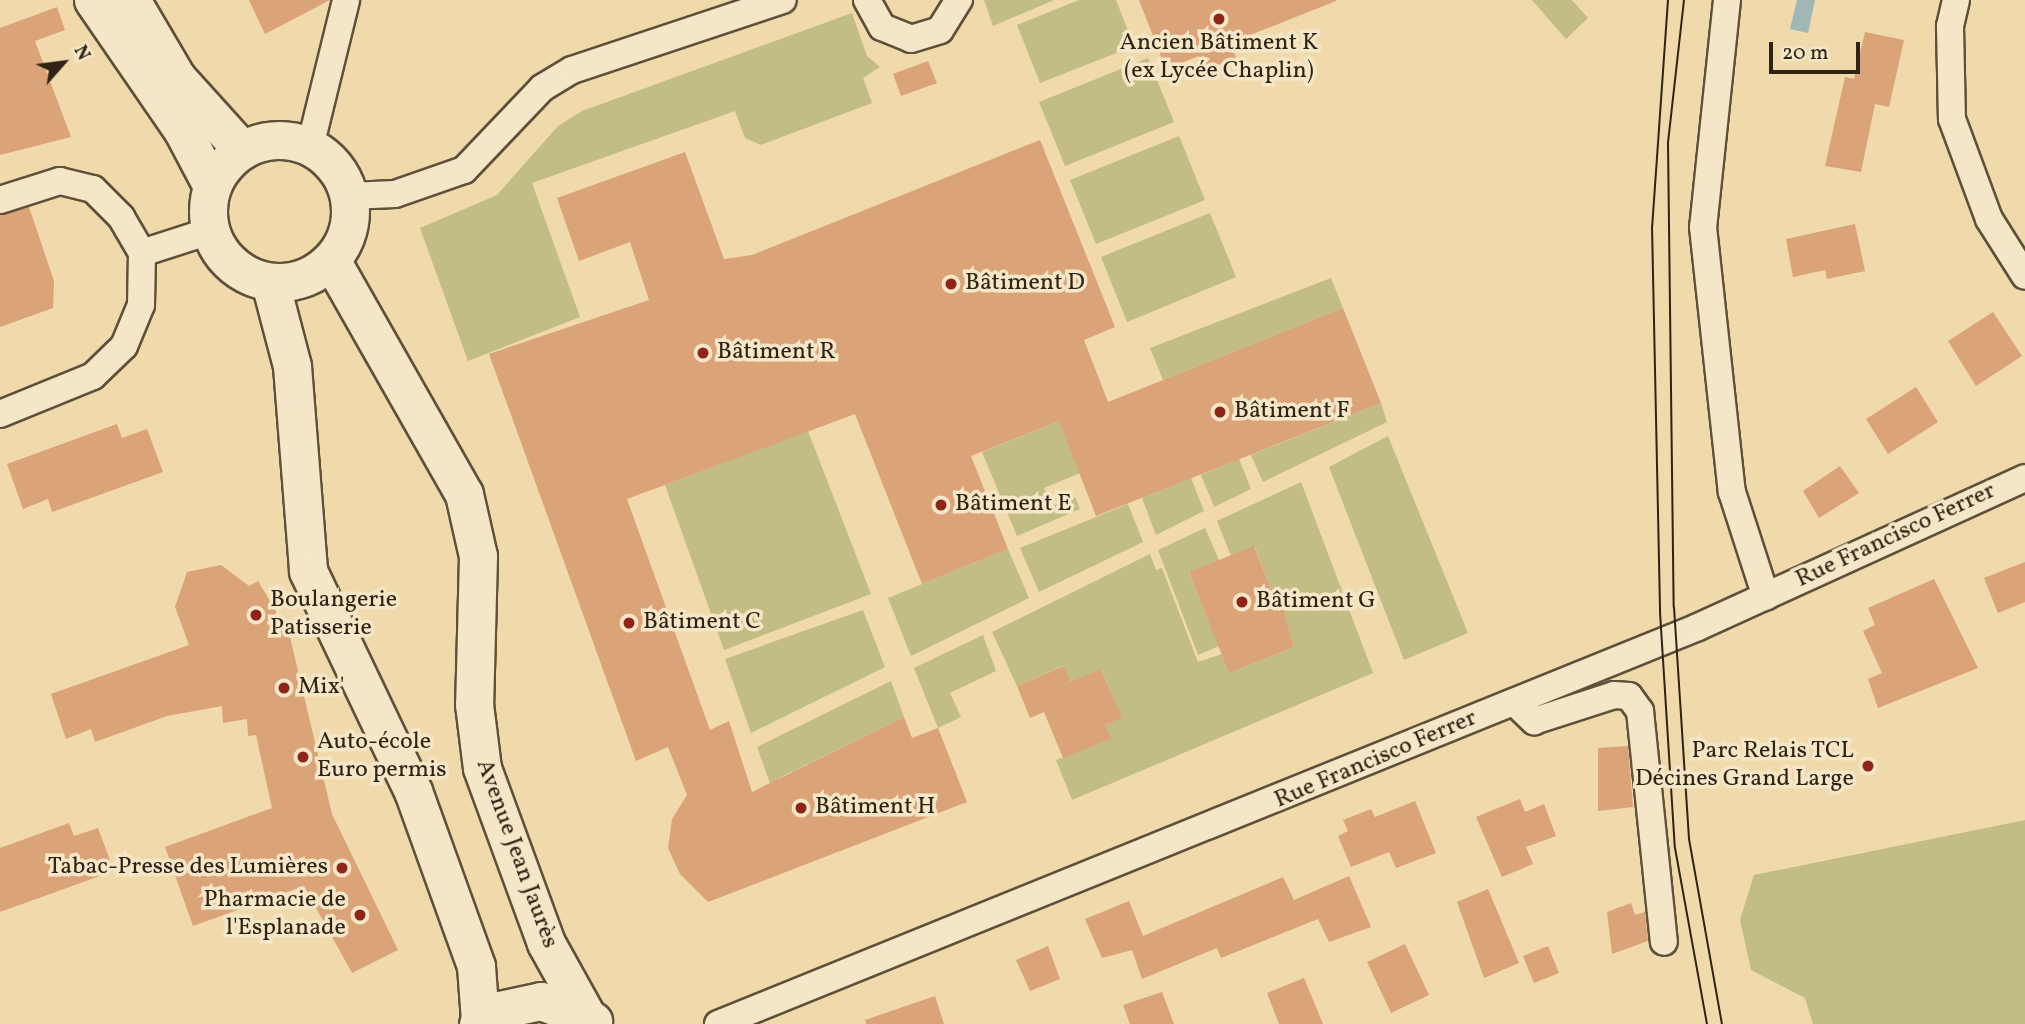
<!DOCTYPE html>
<meta charset="utf-8">
<style>
body{margin:0}
#map{position:relative;width:2025px;height:1024px;overflow:hidden;background:#f0d9ab;font-family:Vollkorn,serif}
div>[style]{position:absolute}
.green>*{inset:0;background:#c1bd84}
.water>*{inset:0;background:#a0b7b5}
.building>*{inset:0;background:#daa378}
.roads{filter:drop-shadow(2px 0 #5f503a) drop-shadow(-2px 0 #5f503a) drop-shadow(0 2px #5f503a) drop-shadow(0 -2px #5f503a)}
.minor>*{height:26px;margin:-13px;padding:0 13px;transform-origin:13px;border-radius:13px;background:#f5e6c8}
.secondary>*{height:37px;margin:-18.5px;padding:0 18.5px;transform-origin:18.5px;border-radius:18.5px;background:#f5e6c8}
.secondary>.ring{margin:-18.5px;padding:0;box-sizing:content-box;background:none;border:37px solid #f5e6c8;border-radius:50%}
.tram>*{height:2px;margin:-1px;padding:0 1px;transform-origin:1px;border-radius:1px;background:#2f2315}
.dots>*{width:19px;height:19px;translate:-50% -50%;box-sizing:border-box;border:4px solid #f5e6c8;border-radius:50%}
span{translate:-50% -50%;white-space:nowrap;text-align:center;line-height:1.15;-webkit-text-stroke:7px #f5e6c8;paint-order:stroke}
.poi-label{font-size:24px;color:#2f2315}
.left{translate:0 -50%;text-align:left}
.right{translate:-100% -50%;text-align:right}
.street-label{font-size:24px;color:#2f2315}
.north{position:absolute;left:28px;top:28px;width:70px;height:70px;-webkit-text-stroke:5px #f5e6c8;paint-order:stroke;rotate:62deg;font-size:19px;font-weight:700;line-height:28px;text-align:center;color:#2f2315}
.north::after{content:'';display:block;margin:auto;width:24px;height:32px;background:#2f2315;clip-path:polygon(50% 0,100% 100%,50% 72%,0 100%)}
.scale{position:absolute;left:1769px;top:42px;width:91px;height:32px;box-sizing:border-box;border:4px solid #2f2315;border-top:0;padding-left:9px;font-size:21px;line-height:24px;white-space:nowrap;color:#2f2315;-webkit-text-stroke:5px #f5e6c8;paint-order:stroke}
</style>
<div id="map">
<div class="green">
<div style="clip-path:polygon(984px 0,1054px 0,993px 26px)"></div>
<div style="clip-path:polygon(1079px 0,1116px 0,1134px 46px,1040px 83px,1017px 25px)"></div>
<div style="clip-path:polygon(1532px 0,1572px 0,1588px 18px,1566px 39px)"></div>
<div style="clip-path:polygon(852px 13px,867px 56px,880px 67px,863px 78px,872px 103px,761px 145px,745px 138px,735px 111px,532px 183px,580px 317px,468px 361px,420px 228px,497px 195px,558px 126px,582px 111px)"></div>
<div style="clip-path:polygon(1148px 58px,1174px 122px,1065px 166px,1039px 102px)"></div>
<div style="clip-path:polygon(1179px 136px,1205px 200px,1096px 244px,1070px 180px)"></div>
<div style="clip-path:polygon(1210px 213px,1236px 277px,1127px 322px,1101px 257px)"></div>
<div style="clip-path:polygon(1331px 278px,1343px 308px,1163px 380px,1150px 348px)"></div>
<div style="clip-path:polygon(1381px 403px,1387px 422px,1263px 482px,1251px 455px)"></div>
<div style="clip-path:polygon(1059px 421px,1080px 473px,1044px 488px,1052px 506px,1075px 497px,1080px 509px,1017px 536px,982px 452px)"></div>
<div style="clip-path:polygon(808px 431px,871px 594px,724px 650px,665px 485px)"></div>
<div style="clip-path:polygon(1388px 436px,1468px 633px,1404px 660px,1329px 467px)"></div>
<div style="clip-path:polygon(1239px 459px,1251px 489px,1214px 507px,1201px 475px)"></div>
<div style="clip-path:polygon(1191px 478px,1204px 511px,1156px 535px,1142px 498px)"></div>
<div style="clip-path:polygon(1301px 482px,1373px 673px,1072px 800px,1056px 760px,1110px 739px,1105px 725px,1121px 718px,1102px 670px,1070px 682px,1063px 666px,1017px 686px,992px 632px,1150px 554px,1156px 570px,1162px 568px,1198px 662px,1222px 654px,1229px 673px,1294px 647px,1277px 588px,1271px 589px,1255px 547px,1231px 556px,1217px 521px)"></div>
<div style="clip-path:polygon(1128px 504px,1143px 542px,1039px 592px,1020px 548px)"></div>
<div style="clip-path:polygon(1205px 528px,1219px 560px,1189px 573px,1219px 646px,1198px 655px,1158px 550px)"></div>
<div style="clip-path:polygon(1008px 549px,1029px 598px,911px 656px,888px 598px)"></div>
<div style="clip-path:polygon(863px 610px,885px 667px,751px 733px,725px 659px)"></div>
<div style="clip-path:polygon(983px 635px,996px 671px,950px 693px,961px 717px,938px 728px,914px 668px)"></div>
<div style="clip-path:polygon(891px 681px,904px 717px,779px 778px,773px 792px,757px 747px)"></div>
<div style="clip-path:polygon(2025px 820px,2025px 1024px,1813px 1024px,1805px 998px,1751px 970px,1740px 920px,1754px 875px)"></div>
</div>
<div class="water">
<div style="clip-path:polygon(1797px 0,1815px 0,1808px 33px,1790px 29px)"></div>
</div>
<div class="building">
<div style="clip-path:polygon(249px 0,330px 0,265px 34px)"></div>
<div style="clip-path:polygon(1139px 0,1336px 0,1336px 1px,1230px 43px,1236px 58px,1204px 70px,1199px 56px,1166px 69px)"></div>
<div style="clip-path:polygon(57px 7px,65px 30px,35px 41px,71px 137px,0 155px,0 28px)"></div>
<div style="clip-path:polygon(1865px 32px,1904px 40px,1889px 107px,1875px 104px,1861px 172px,1825px 166px,1845px 77px,1854px 79px)"></div>
<div style="clip-path:polygon(928px 61px,937px 83px,901px 96px,893px 74px)"></div>
<div style="clip-path:polygon(1040px 140px,1115px 327px,1084px 340px,1108px 402px,1343px 308px,1381px 403px,1096px 516px,1059px 421px,971px 456px,1008px 549px,922px 584px,855px 414px,627px 499px,710px 730px,729px 721px,752px 792px,904px 717px,912px 738px,938px 728px,967px 802px,708px 902px,680px 874px,668px 848px,672px 819px,687px 795px,668px 747px,636px 761px,489px 354px,649px 300px,630px 242px,579px 261px,557px 198px,685px 152px,724px 259px,752px 255px)"></div>
<div style="clip-path:polygon(29px 207px,54px 281px,53px 308px,0 327px,0 215px)"></div>
<div style="clip-path:polygon(1855px 224px,1865px 271px,1827px 279px,1825px 270px,1793px 277px,1786px 239px)"></div>
<div style="clip-path:polygon(1993px 312px,2022px 356px,1976px 386px,1948px 341px)"></div>
<div style="clip-path:polygon(1916px 387px,1938px 422px,1888px 454px,1866px 419px)"></div>
<div style="clip-path:polygon(117px 424px,122px 438px,147px 429px,163px 472px,52px 512px,48px 499px,23px 509px,7px 464px)"></div>
<div style="clip-path:polygon(1840px 466px,1859px 493px,1819px 518px,1803px 491px)"></div>
<div style="clip-path:polygon(1254px 546px,1271px 589px,1277px 587px,1294px 647px,1229px 673px,1189px 572px)"></div>
<div style="clip-path:polygon(2025px 562px,2025px 602px,1998px 613px,1984px 578px)"></div>
<div style="clip-path:polygon(221px 565px,249px 586px,258px 581px,289px 633px,332px 814px,398px 950px,352px 973px,304px 886px,193px 926px,165px 847px,272px 808px,256px 735px,248px 736px,247px 719px,223px 723px,222px 706px,167px 716px,95px 742px,91px 729px,66px 739px,51px 694px,189px 645px,175px 607px,187px 572px)"></div>
<div style="clip-path:polygon(1934px 579px,1978px 668px,1878px 708px,1868px 679px,1882px 673px,1863px 631px,1875px 625px,1868px 608px)"></div>
<div style="clip-path:polygon(1064px 666px,1070px 682px,1101px 669px,1122px 718px,1105px 725px,1111px 739px,1063px 758px,1044px 712px,1030px 718px,1017px 686px)"></div>
<div style="clip-path:polygon(1628px 746px,1633px 807px,1598px 811px,1598px 748px)"></div>
<div style="clip-path:polygon(1520px 799px,1525px 812px,1544px 804px,1556px 836px,1526px 847px,1533px 864px,1502px 877px,1476px 817px)"></div>
<div style="clip-path:polygon(1415px 801px,1436px 853px,1396px 868px,1389px 852px,1351px 867px,1338px 836px,1348px 831px,1343px 820px,1371px 809px,1375px 817px)"></div>
<div style="clip-path:polygon(69px 823px,74px 836px,98px 828px,114px 871px,0 912px,0 848px)"></div>
<div style="clip-path:polygon(1349px 876px,1371px 927px,1329px 942px,1318px 919px,1221px 958px,1217px 948px,1142px 979px,1132px 950px,1102px 958px,1085px 919px,1129px 901px,1143px 936px,1283px 877px,1294px 900px)"></div>
<div style="clip-path:polygon(1488px 889px,1519px 963px,1484px 978px,1457px 902px)"></div>
<div style="clip-path:polygon(1631px 903px,1635px 915px,1645px 912px,1648px 941px,1612px 954px,1607px 912px)"></div>
<div style="clip-path:polygon(1405px 944px,1429px 995px,1391px 1013px,1367px 962px)"></div>
<div style="clip-path:polygon(1048px 946px,1060px 979px,1030px 991px,1016px 960px)"></div>
<div style="clip-path:polygon(1548px 946px,1559px 973px,1534px 983px,1523px 956px)"></div>
<div style="clip-path:polygon(1304px 978px,1323px 1024px,1279px 1024px,1267px 993px)"></div>
<div style="clip-path:polygon(1162px 992px,1174px 1024px,1130px 1024px,1123px 1005px)"></div>
<div style="clip-path:polygon(935px 996px,944px 1024px,866px 1024px,865px 1020px)"></div>
</div>
<div class="roads">
<div class="minor">
<div style="left:867px;top:0;width:31px;rotate:61deg"></div>
<div style="left:882px;top:27px;width:31px;rotate:22deg"></div>
<div style="left:911px;top:39px;width:30px;rotate:-17deg"></div>
<div style="left:940px;top:30px;width:36px;rotate:-58deg"></div>
<div style="left:1727px;top:0;width:228px;rotate:96deg"></div>
<div style="left:1703px;top:227px;width:267px;rotate:83.8deg"></div>
<div style="left:1732px;top:492px;width:110px;rotate:72.1deg"></div>
<div style="left:1956px;top:0;width:27px;rotate:103deg"></div>
<div style="left:1950px;top:26px;width:93px;rotate:88.8deg"></div>
<div style="left:1952px;top:119px;width:107px;rotate:69.7deg"></div>
<div style="left:1989px;top:219px;width:67px;rotate:57.7deg"></div>
<div style="left:310px;top:147px;width:151px;rotate:-76.2deg"></div>
<div style="left:349px;top:196px;width:46px;rotate:-2.5deg"></div>
<div style="left:395px;top:194px;width:73px;rotate:-19.2deg"></div>
<div style="left:464px;top:170px;width:113px;rotate:-46.4deg"></div>
<div style="left:542px;top:88px;width:35px;rotate:-31deg"></div>
<div style="left:572px;top:70px;width:222px;rotate:-18.4deg"></div>
<div style="left:0;top:200px;width:63px;rotate:-17.6deg"></div>
<div style="left:60px;top:181px;width:34px;rotate:14deg"></div>
<div style="left:93px;top:189px;width:40px;rotate:45deg"></div>
<div style="left:121px;top:217px;width:42px;rotate:59.7deg"></div>
<div style="left:0;top:414px;width:100px;rotate:-22.2deg"></div>
<div style="left:93px;top:376px;width:43px;rotate:-44.1deg"></div>
<div style="left:124px;top:346px;width:44px;rotate:-67.5deg"></div>
<div style="left:141px;top:305px;width:52px;rotate:-88.9deg"></div>
<div style="left:142px;top:253px;width:71px;rotate:-17.9deg"></div>
<div style="left:1514px;top:702px;width:28px;rotate:44deg"></div>
<div style="left:1534px;top:721px;width:84px;rotate:-18deg"></div>
<div style="left:1614px;top:695px;width:15px;rotate:4deg"></div>
<div style="left:1629px;top:696px;width:19px;rotate:54deg"></div>
<div style="left:1640px;top:711px;width:232px;rotate:84.1deg"></div>
<div style="left:718px;top:1024px;width:1057px;rotate:-22.05deg"></div>
<div style="left:1698px;top:627px;width:359px;rotate:-24.5deg"></div>
</div>
<div class="secondary">
<div style="left:93px;top:0;width:159px;rotate:55.5deg"></div>
<div style="left:183px;top:131px;width:62px;rotate:62.2deg"></div>
<div style="left:131px;top:0;width:91px;rotate:59.5deg"></div>
<div style="left:177px;top:78px;width:97px;rotate:47.9deg"></div>
<div class="ring" style="left:208px;top:140px;width:105px;height:105px"></div>
<div style="left:331px;top:260px;width:269px;rotate:60.4deg"></div>
<div style="left:464px;top:494px;width:64px;rotate:77.3deg"></div>
<div style="left:478px;top:556px;width:148px;rotate:91.5deg"></div>
<div style="left:474px;top:704px;width:64px;rotate:82.9deg"></div>
<div style="left:482px;top:768px;width:186px;rotate:69.9deg"></div>
<div style="left:546px;top:943px;width:82px;rotate:60.9deg"></div>
<div style="left:270px;top:282px;width:87px;rotate:75.3deg"></div>
<div style="left:292px;top:366px;width:206px;rotate:85.5deg"></div>
<div style="left:308px;top:571px;width:244px;rotate:64.5deg"></div>
<div style="left:413px;top:791px;width:186px;rotate:70.2deg"></div>
<div style="left:476px;top:966px;width:55px;rotate:85.8deg"></div>
<div style="left:478px;top:1024px;width:25px;rotate:-34deg"></div>
<div style="left:499px;top:1010px;width:43px;rotate:-12.1deg"></div>
<div style="left:541px;top:1001px;width:56px;rotate:21deg"></div>
</div>
</div>
<div class="tram">
<div style="left:1668px;top:0;width:227px;rotate:94deg"></div>
<div style="left:1652px;top:226px;width:386px;rotate:88.8deg"></div>
<div style="left:1660px;top:612px;width:236px;rotate:86.4deg"></div>
<div style="left:1675px;top:848px;width:179px;rotate:79.7deg"></div>
<div style="left:1684px;top:0;width:144px;rotate:96.4deg"></div>
<div style="left:1668px;top:143px;width:464px;rotate:89.3deg"></div>
<div style="left:1674px;top:607px;width:232px;rotate:86.3deg"></div>
<div style="left:1689px;top:839px;width:188px;rotate:79.9deg"></div>
</div>
<div class="dots">
<div style="left:1219px;top:19px;background:#8f2418"></div>
<div style="left:951px;top:284px;background:#8f2418"></div>
<div style="left:703px;top:353px;background:#8f2418"></div>
<div style="left:1220px;top:412px;background:#8f2418"></div>
<div style="left:941px;top:505px;background:#8f2418"></div>
<div style="left:1242px;top:602px;background:#8f2418"></div>
<div style="left:256px;top:615px;background:#8f2418"></div>
<div style="left:629px;top:623px;background:#8f2418"></div>
<div style="left:284px;top:688px;background:#8f2418"></div>
<div style="left:303px;top:757px;background:#8f2418"></div>
<div style="left:1868px;top:766px;background:#8f2418"></div>
<div style="left:801px;top:808px;background:#8f2418"></div>
<div style="left:342px;top:868px;background:#8f2418"></div>
<div style="left:360px;top:915px;background:#8f2418"></div>
</div>
<div class="poi-label">
<span style="left:1219px;top:58px">Ancien Bâtiment K<br>(ex Lycée Chaplin)</span>
<span class="left" style="left:965px;top:284px">Bâtiment D</span>
<span class="left" style="left:717px;top:353px">Bâtiment R</span>
<span class="left" style="left:1234px;top:412px">Bâtiment F</span>
<span class="left" style="left:955px;top:505px">Bâtiment E</span>
<span class="left" style="left:270px;top:615px">Boulangerie<br>Patisserie</span>
<span class="left" style="left:1256px;top:602px">Bâtiment G</span>
<span class="left" style="left:643px;top:623px">Bâtiment C</span>
<span class="left" style="left:298px;top:688px">Mix'</span>
<span class="left" style="left:317px;top:757px">Auto-école<br>Euro permis</span>
<span class="right" style="left:1854px;top:766px">Parc Relais TCL<br>Décines Grand Large</span>
<span class="left" style="left:815px;top:808px">Bâtiment H</span>
<span class="right" style="left:328px;top:868px">Tabac-Presse des Lumières</span>
<span class="right" style="left:346px;top:915px">Pharmacie de<br>l'Esplanade</span>
</div>
<div class="street-label">
<span style="left:1896px;top:536px;rotate:-25deg">Rue Francisco Ferrer</span>
<span style="left:1376px;top:760px;rotate:-23deg">Rue Francisco Ferrer</span>
<span style="left:516px;top:854px;rotate:70deg">Avenue Jean Jaurès</span>
</div>
<div class="north">N</div>
<div class="scale">20 m</div>
</div>
